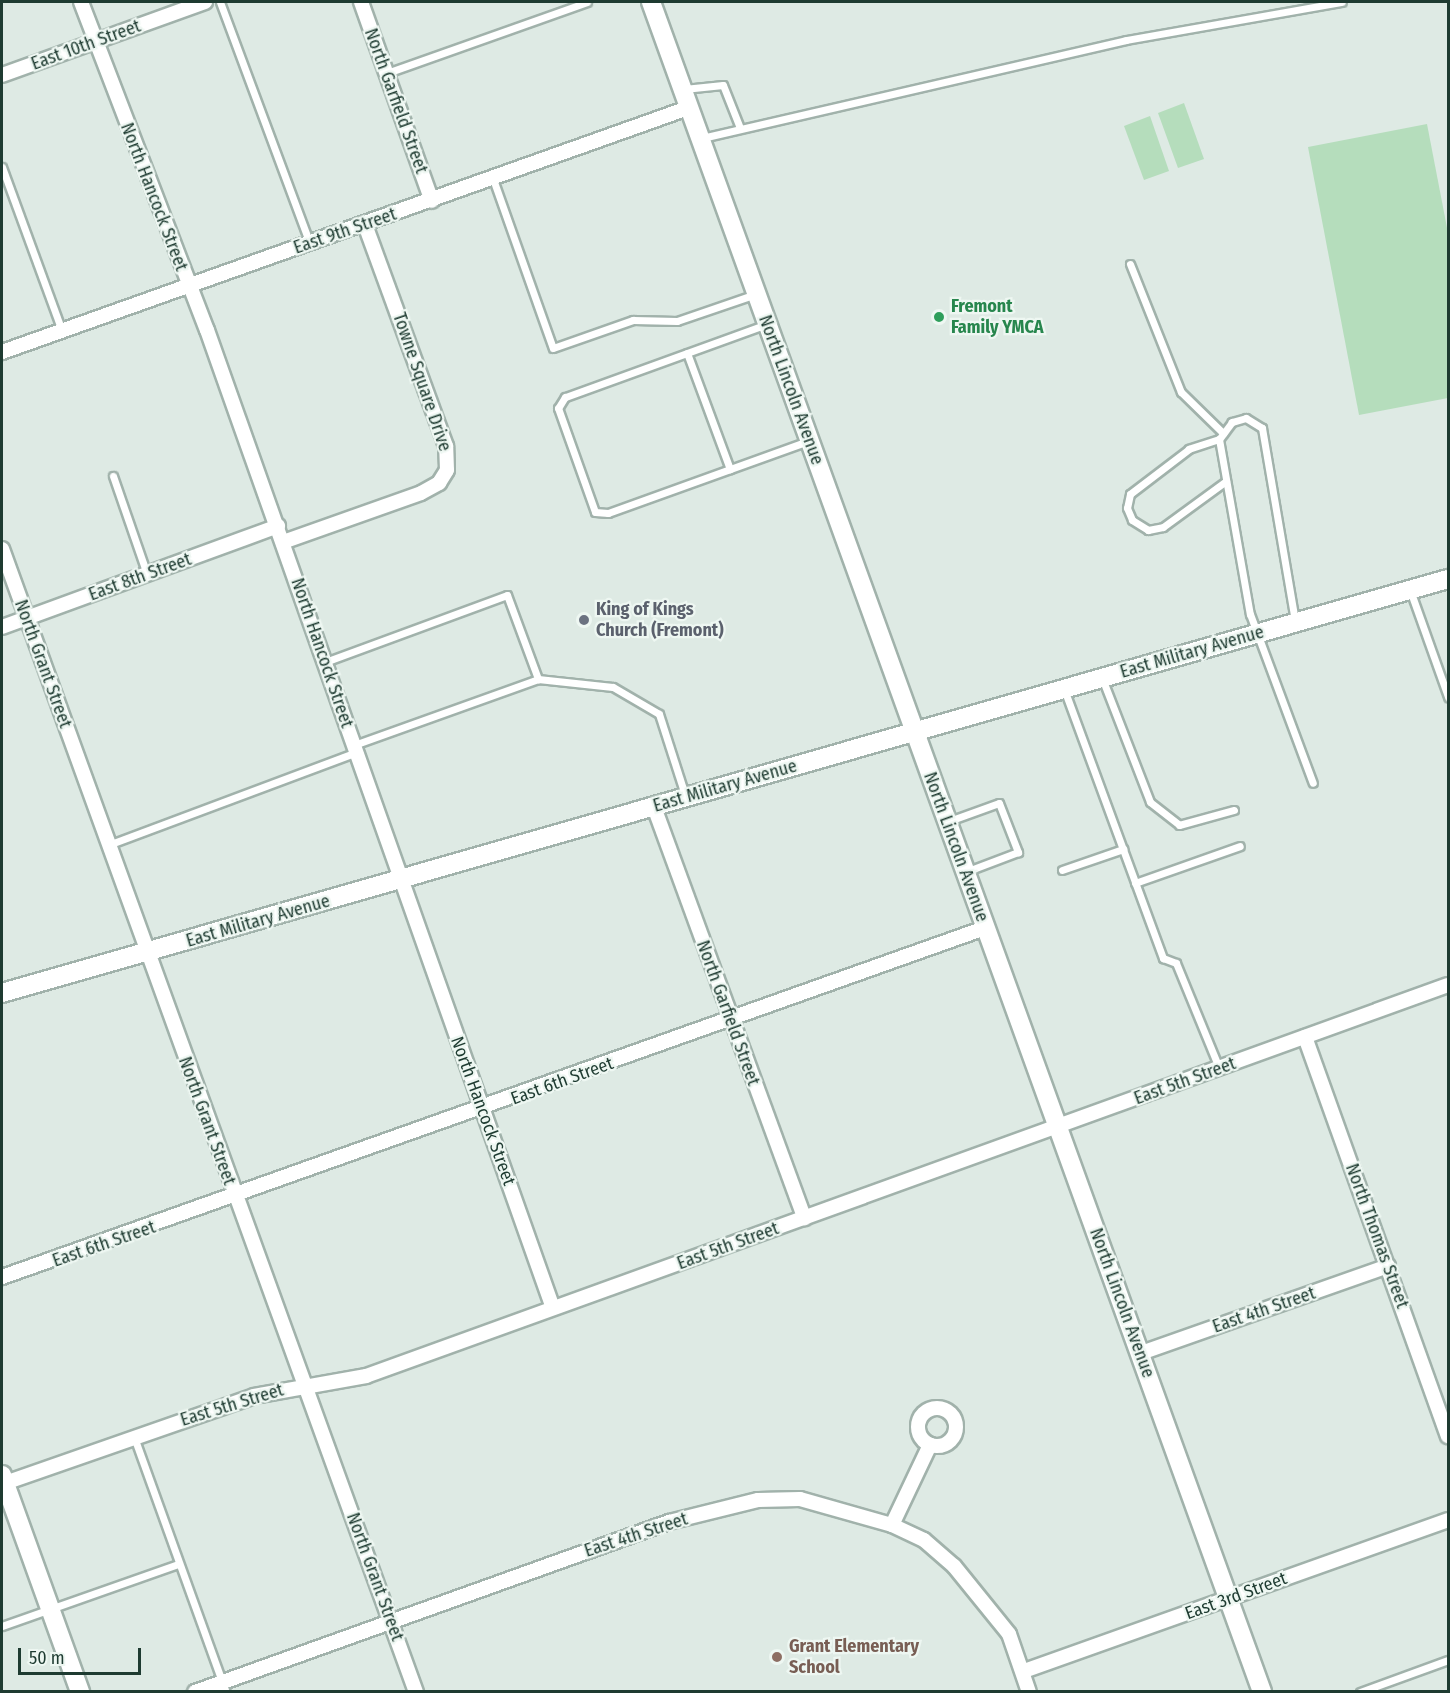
<!DOCTYPE html>
<style>
body{margin:0}
#map{position:relative;width:1450px;height:1693px;overflow:hidden;background:#deeae4;font-family:"Fira Sans Condensed",sans-serif}
div>[style]{position:absolute}
.green>*{inset:0;background:#b5ddbc}
.roads{filter:drop-shadow(2px 0 #a1b2ab) drop-shadow(-2px 0 #a1b2ab) drop-shadow(0 2px #a1b2ab) drop-shadow(0 -2px #a1b2ab)}
.lane>*{height:7px;margin:-3.5px;padding:0 3.5px;transform-origin:3.5px;border-radius:3.5px;background:#fff}
.street>*{height:14px;margin:-7px;padding:0 7px;transform-origin:7px;border-radius:7px;background:#fff}
.street>.ring{margin:-7px;padding:0;box-sizing:content-box;background:none;border:14px solid #fff;border-radius:50%}
.secondary>*{height:18px;margin:-9px;padding:0 9px;transform-origin:9px;border-radius:9px;background:#fff}
.dots>*{width:16px;height:16px;translate:-50% -50%;box-sizing:border-box;border:3px solid #eef7f2;border-radius:50%}
span{translate:-50% -50%;white-space:nowrap;text-align:center;line-height:1.15;-webkit-text-stroke:4.5px #eef7f2;paint-order:stroke}
.street-label{font-size:18px;color:#1e3b31}
.leisure-label{font-size:18px;color:#27864d;font-weight:700}
.left{translate:0 -50%;text-align:left}
.worship-label{font-size:18px;color:#5b616d;font-weight:700}
.education-label{font-size:18px;color:#785e54;font-weight:700}
.frame{position:absolute;inset:0;border:3px solid #1e3b31;pointer-events:none}
.scale{position:absolute;left:18px;top:1648px;width:123px;height:27px;box-sizing:border-box;border:3px solid #1e3b31;border-top:0;padding-left:8px;font-size:18px;line-height:21px;white-space:nowrap;color:#1e3b31;-webkit-text-stroke:4px #eef7f2;paint-order:stroke}
</style>
<div id="map">
<div class="green">
<div style="clip-path:polygon(1184px 103px,1204px 159px,1178px 168px,1158px 113px)"></div>
<div style="clip-path:polygon(1150px 116px,1169px 171px,1144px 180px,1124px 126px)"></div>
<div style="clip-path:polygon(1427px 124px,1448px 233px,1448px 398px,1359px 415px,1308px 147px)"></div>
</div>
<div class="roads">
<div class="lane">
<div style="left:220px;top:2px;width:258px;rotate:69.6deg"></div>
<div style="left:387px;top:73px;width:212px;rotate:-19.5deg"></div>
<div style="left:684px;top:89px;width:39px;rotate:-6deg"></div>
<div style="left:723px;top:85px;width:46px;rotate:68.4deg"></div>
<div style="left:702px;top:138px;width:435px;rotate:-13deg"></div>
<div style="left:1126px;top:40px;width:219px;rotate:-10deg"></div>
<div style="left:2px;top:167px;width:175px;rotate:69.9deg"></div>
<div style="left:493px;top:179px;width:179px;rotate:70.5deg"></div>
<div style="left:553px;top:348px;width:85px;rotate:-19.3deg"></div>
<div style="left:633px;top:320px;width:44px;rotate:1.3deg"></div>
<div style="left:677px;top:321px;width:83px;rotate:-18.9deg"></div>
<div style="left:1130px;top:264px;width:138px;rotate:68.3deg"></div>
<div style="left:1181px;top:392px;width:59px;rotate:44.3deg"></div>
<div style="left:767px;top:324px;width:215px;rotate:160.1deg"></div>
<div style="left:565px;top:397px;width:13px;rotate:122deg"></div>
<div style="left:558px;top:408px;width:110px;rotate:70.4deg"></div>
<div style="left:595px;top:512px;width:13px;rotate:4deg"></div>
<div style="left:608px;top:513px;width:213px;rotate:-19.8deg"></div>
<div style="left:687px;top:353px;width:124px;rotate:69.7deg"></div>
<div style="left:1219px;top:439px;width:32px;rotate:162deg"></div>
<div style="left:1189px;top:449px;width:74px;rotate:142.7deg"></div>
<div style="left:1130px;top:494px;width:14px;rotate:102deg"></div>
<div style="left:1127px;top:508px;width:13px;rotate:67deg"></div>
<div style="left:1132px;top:520px;width:19px;rotate:32deg"></div>
<div style="left:1148px;top:530px;width:15px;rotate:-11deg"></div>
<div style="left:1163px;top:527px;width:78px;rotate:-36.1deg"></div>
<div style="left:113px;top:476px;width:104px;rotate:70.9deg"></div>
<div style="left:1410px;top:590px;width:114px;rotate:70.4deg"></div>
<div style="left:1295px;top:621px;width:196px;rotate:-99.7deg"></div>
<div style="left:1262px;top:428px;width:19px;rotate:-148deg"></div>
<div style="left:1246px;top:418px;width:15px;rotate:164deg"></div>
<div style="left:1232px;top:422px;width:21px;rotate:127deg"></div>
<div style="left:1219px;top:439px;width:178px;rotate:80deg"></div>
<div style="left:1250px;top:614px;width:180px;rotate:69.6deg"></div>
<div style="left:325px;top:662px;width:194px;rotate:-20.2deg"></div>
<div style="left:507px;top:595px;width:90px;rotate:69.7deg"></div>
<div style="left:1102px;top:678px;width:133px;rotate:68.8deg"></div>
<div style="left:1150px;top:802px;width:37px;rotate:38deg"></div>
<div style="left:1179px;top:825px;width:57px;rotate:-15.3deg"></div>
<div style="left:1064px;top:689px;width:287px;rotate:69.8deg"></div>
<div style="left:1163px;top:958px;width:14px;rotate:21deg"></div>
<div style="left:1176px;top:963px;width:113px;rotate:67.7deg"></div>
<div style="left:354px;top:745px;width:195px;rotate:-19.7deg"></div>
<div style="left:538px;top:679px;width:75px;rotate:6.1deg"></div>
<div style="left:613px;top:687px;width:53px;rotate:30.4deg"></div>
<div style="left:659px;top:714px;width:85px;rotate:72.2deg"></div>
<div style="left:949px;top:821px;width:53px;rotate:-19.8deg"></div>
<div style="left:999px;top:803px;width:53px;rotate:68.8deg"></div>
<div style="left:1018px;top:852px;width:53px;rotate:159.2deg"></div>
<div style="left:108px;top:845px;width:266px;rotate:-20.5deg"></div>
<div style="left:1062px;top:870px;width:65px;rotate:-19deg"></div>
<div style="left:1135px;top:883px;width:111px;rotate:-19.4deg"></div>
<div style="left:134px;top:1437px;width:271px;rotate:70.2deg"></div>
<div style="left:2px;top:1626px;width:187px;rotate:-19.4deg"></div>
<div style="left:1360px;top:1692px;width:94px;rotate:-20deg"></div>
</div>
<div class="street">
<div style="left:81px;top:2px;width:351px;rotate:69deg"></div>
<div style="left:207px;top:330px;width:1037px;rotate:70.52deg"></div>
<div style="left:361px;top:2px;width:211px;rotate:70.4deg"></div>
<div style="left:2px;top:75px;width:216px;rotate:-19.8deg"></div>
<div style="left:2px;top:352px;width:728px;rotate:-19.58deg"></div>
<div style="left:283px;top:542px;width:146px;rotate:-19.5deg"></div>
<div style="left:421px;top:493px;width:21px;rotate:-29deg"></div>
<div style="left:439px;top:483px;width:15px;rotate:-58deg"></div>
<div style="left:447px;top:470px;width:24px;rotate:-92deg"></div>
<div style="left:446px;top:446px;width:235px;rotate:-110.1deg"></div>
<div style="left:2px;top:549px;width:1216px;rotate:70.09deg"></div>
<div style="left:2px;top:627px;width:294px;rotate:-20.1deg"></div>
<div style="left:654px;top:807px;width:438px;rotate:69.9deg"></div>
<div style="left:1305px;top:1037px;width:424px;rotate:70.3deg"></div>
<div style="left:2px;top:1277px;width:1043px;rotate:-19.55deg"></div>
<div style="left:1141px;top:1353px;width:262px;rotate:-19.4deg"></div>
<div class="ring" style="left:918px;top:1408px;width:24px;height:24px"></div>
<div style="left:2px;top:1484px;width:267px;rotate:-19.2deg"></div>
<div style="left:254px;top:1396px;width:114px;rotate:-10.1deg"></div>
<div style="left:366px;top:1376px;width:1150px;rotate:-19.87deg"></div>
<div style="left:892px;top:1525px;width:89px;rotate:-64.6deg"></div>
<div style="left:1024px;top:1671px;width:450px;rotate:-19.6deg"></div>
<div style="left:195px;top:1692px;width:504px;rotate:-19.73deg"></div>
<div style="left:669px;top:1522px;width:92px;rotate:-13.9deg"></div>
<div style="left:758px;top:1500px;width:42px;rotate:-1.4deg"></div>
<div style="left:800px;top:1499px;width:96px;rotate:15.8deg"></div>
<div style="left:892px;top:1525px;width:35px;rotate:25deg"></div>
<div style="left:924px;top:1540px;width:40px;rotate:41deg"></div>
<div style="left:954px;top:1566px;width:87px;rotate:51deg"></div>
<div style="left:1009px;top:1634px;width:61px;rotate:71deg"></div>
</div>
<div class="secondary">
<div style="left:651px;top:2px;width:1797px;rotate:70.12deg"></div>
<div style="left:2px;top:993px;width:1504px;rotate:-15.98deg"></div>
<div style="left:2px;top:1475px;width:231px;rotate:70.2deg"></div>
</div>
</div>
<div class="dots">
<div style="left:939px;top:317px;background:#2e9e5b"></div>
<div style="left:584px;top:620px;background:#6b7280"></div>
<div style="left:777px;top:1657px;background:#8d6e63"></div>
</div>
<div class="street-label">
<span style="left:86px;top:45px;rotate:-20deg">East 10th Street</span>
<span style="left:396px;top:101px;rotate:70deg">North Garfield Street</span>
<span style="left:154px;top:197px;rotate:69deg">North Hancock Street</span>
<span style="left:345px;top:231px;rotate:-19deg">East 9th Street</span>
<span style="left:422px;top:382px;rotate:71deg">Towne Square Drive</span>
<span style="left:791px;top:390px;rotate:70deg">North Lincoln Avenue</span>
<span style="left:140px;top:577px;rotate:-20deg">East 8th Street</span>
<span style="left:1192px;top:652px;rotate:-16deg">East Military Avenue</span>
<span style="left:322px;top:653px;rotate:71deg">North Hancock Street</span>
<span style="left:43px;top:664px;rotate:70deg">North Grant Street</span>
<span style="left:725px;top:786px;rotate:-16deg">East Military Avenue</span>
<span style="left:956px;top:847px;rotate:70deg">North Lincoln Avenue</span>
<span style="left:258px;top:921px;rotate:-16deg">East Military Avenue</span>
<span style="left:728px;top:1013px;rotate:70deg">North Garfield Street</span>
<span style="left:562px;top:1081px;rotate:-20deg">East 6th Street</span>
<span style="left:1185px;top:1081px;rotate:-20deg">East 5th Street</span>
<span style="left:483px;top:1111px;rotate:70deg">North Hancock Street</span>
<span style="left:207px;top:1121px;rotate:70deg">North Grant Street</span>
<span style="left:1377px;top:1236px;rotate:70deg">North Thomas Street</span>
<span style="left:104px;top:1244px;rotate:-19deg">East 6th Street</span>
<span style="left:728px;top:1246px;rotate:-20deg">East 5th Street</span>
<span style="left:1122px;top:1303px;rotate:70deg">North Lincoln Avenue</span>
<span style="left:1264px;top:1310px;rotate:-19deg">East 4th Street</span>
<span style="left:232px;top:1405px;rotate:-17deg">East 5th Street</span>
<span style="left:636px;top:1535px;rotate:-18deg">East 4th Street</span>
<span style="left:375px;top:1577px;rotate:70deg">North Grant Street</span>
<span style="left:1236px;top:1596px;rotate:-20deg">East 3rd Street</span>
</div>
<div class="leisure-label">
<span class="left" style="left:951px;top:317px">Fremont<br>Family YMCA</span>
</div>
<div class="worship-label">
<span class="left" style="left:596px;top:620px">King of Kings<br>Church (Fremont)</span>
</div>
<div class="education-label">
<span class="left" style="left:789px;top:1657px">Grant Elementary<br>School</span>
</div>
<div class="frame"></div>
<div class="scale">50 m</div>
</div>
